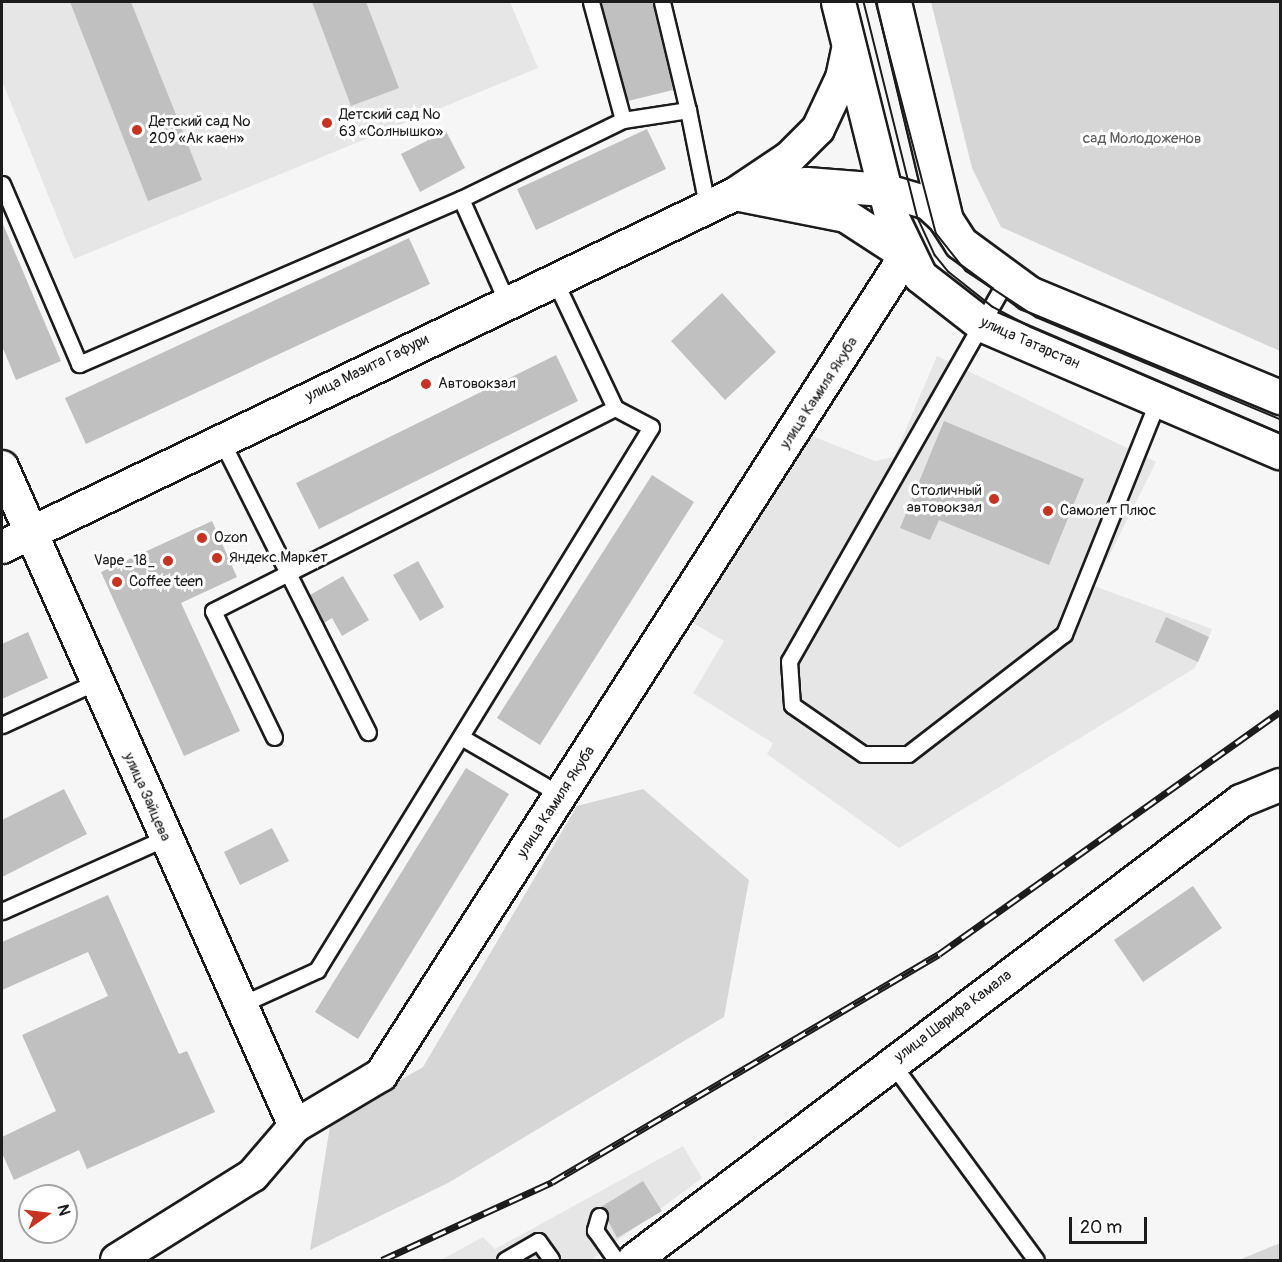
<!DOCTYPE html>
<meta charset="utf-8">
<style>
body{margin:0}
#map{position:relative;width:1282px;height:1262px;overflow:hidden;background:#f6f6f6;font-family:Pangolin,sans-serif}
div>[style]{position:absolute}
.built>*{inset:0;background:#e6e6e6}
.green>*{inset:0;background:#d6d6d6}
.building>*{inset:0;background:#c0c0c0}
.roads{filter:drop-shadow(2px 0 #1c1c1c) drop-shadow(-2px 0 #1c1c1c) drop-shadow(0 2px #1c1c1c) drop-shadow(0 -2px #1c1c1c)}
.lane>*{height:15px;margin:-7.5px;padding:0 7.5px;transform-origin:7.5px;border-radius:7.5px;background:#fff}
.street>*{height:32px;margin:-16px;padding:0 16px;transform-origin:16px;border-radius:16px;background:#fff}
.secondary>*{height:33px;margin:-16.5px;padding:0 16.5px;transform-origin:16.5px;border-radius:16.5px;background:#fff}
.tram>*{height:1.5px;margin:-0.75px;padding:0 0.75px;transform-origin:0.75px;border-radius:0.75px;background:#1c1c1c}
.rail>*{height:7px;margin-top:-3.5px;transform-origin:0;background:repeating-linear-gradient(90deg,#fff 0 14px,#1c1c1c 0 28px);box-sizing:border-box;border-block:2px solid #1c1c1c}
.dots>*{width:16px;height:16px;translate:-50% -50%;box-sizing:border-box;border:3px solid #fff;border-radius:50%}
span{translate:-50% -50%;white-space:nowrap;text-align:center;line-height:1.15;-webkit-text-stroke:6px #fff;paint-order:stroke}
.poi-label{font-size:15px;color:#1c1c1c}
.left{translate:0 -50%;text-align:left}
.right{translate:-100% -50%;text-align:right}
.park-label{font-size:15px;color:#5d5d5d}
.street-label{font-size:15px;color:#1c1c1c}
.frame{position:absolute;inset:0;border:3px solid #1c1c1c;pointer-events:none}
.north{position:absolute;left:18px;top:1184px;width:60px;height:60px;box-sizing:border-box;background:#fff;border:2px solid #a4a4a4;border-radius:50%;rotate:76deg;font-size:16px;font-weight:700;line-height:24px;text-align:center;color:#1c1c1c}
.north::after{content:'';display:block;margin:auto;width:21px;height:27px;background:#c8321e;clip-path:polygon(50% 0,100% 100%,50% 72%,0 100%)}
.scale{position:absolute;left:1069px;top:1217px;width:78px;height:27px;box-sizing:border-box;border:3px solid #1c1c1c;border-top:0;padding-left:8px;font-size:18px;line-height:21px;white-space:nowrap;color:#1c1c1c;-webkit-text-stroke:4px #fff;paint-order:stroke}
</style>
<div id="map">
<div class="built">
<div style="clip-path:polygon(2px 2px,510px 2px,538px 68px,74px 259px,2px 81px)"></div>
<div style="clip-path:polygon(937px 356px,1156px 462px,1094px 586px,1212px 629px,1195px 668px,899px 848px,767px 754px,773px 743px,693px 693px,724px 641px,693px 623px,807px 434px,875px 461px,894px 457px)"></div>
<div style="clip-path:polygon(683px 1146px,702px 1178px,591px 1260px,441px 1260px,483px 1237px,495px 1249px)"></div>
</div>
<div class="green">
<div style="clip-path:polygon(931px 2px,1280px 2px,1280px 351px,1001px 227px,972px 168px)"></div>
<div style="clip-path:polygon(643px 789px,749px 880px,724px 1017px,448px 1183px,310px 1250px,331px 1120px,423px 1067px,577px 806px)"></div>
<div style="clip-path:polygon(1280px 1243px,1280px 1260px,1239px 1260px)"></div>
</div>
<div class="building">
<div style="clip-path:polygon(70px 2px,131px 2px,202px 180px,148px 201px)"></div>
<div style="clip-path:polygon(312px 2px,366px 2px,399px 88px,351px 106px)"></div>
<div style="clip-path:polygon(601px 2px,653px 2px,673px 90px,628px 101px)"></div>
<div style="clip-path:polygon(647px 129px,666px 169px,536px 230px,517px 189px)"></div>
<div style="clip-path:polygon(446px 131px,465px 168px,420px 192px,401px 154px)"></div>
<div style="clip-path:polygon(2px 222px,61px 361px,16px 380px,2px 346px)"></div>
<div style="clip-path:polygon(409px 238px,430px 284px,86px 444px,65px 398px)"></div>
<div style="clip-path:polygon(722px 293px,776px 352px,725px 400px,671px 341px)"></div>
<div style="clip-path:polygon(556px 355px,578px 401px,319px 529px,296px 483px)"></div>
<div style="clip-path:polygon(944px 421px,1084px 479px,1049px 565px,939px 520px,930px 540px,900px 528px)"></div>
<div style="clip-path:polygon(652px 475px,694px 502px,540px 745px,497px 718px)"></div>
<div style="clip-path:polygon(212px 521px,237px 577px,181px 603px,240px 731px,184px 756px,101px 572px)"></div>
<div style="clip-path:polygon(418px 561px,444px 607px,420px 621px,393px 575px)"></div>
<div style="clip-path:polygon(343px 576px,369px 620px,342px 636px,332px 618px,324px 623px,310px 595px)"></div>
<div style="clip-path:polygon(1166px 617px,1209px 637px,1198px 662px,1155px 642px)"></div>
<div style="clip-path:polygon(28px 632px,48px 678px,2px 699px,2px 644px)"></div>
<div style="clip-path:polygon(466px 768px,509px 794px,358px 1039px,315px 1012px)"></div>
<div style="clip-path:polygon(64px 789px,87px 834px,2px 877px,2px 820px)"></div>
<div style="clip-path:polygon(272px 828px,289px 861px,240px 885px,224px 852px)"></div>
<div style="clip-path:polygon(1193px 886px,1222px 928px,1143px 982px,1114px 940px)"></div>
<div style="clip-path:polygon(108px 895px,179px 1054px,187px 1051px,215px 1112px,87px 1169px,79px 1150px,14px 1180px,2px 1153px,2px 1137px,56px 1111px,22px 1035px,108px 996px,88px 952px,2px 990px,2px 942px)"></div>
<div style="clip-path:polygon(643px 1181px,662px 1211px,617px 1238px,601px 1207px)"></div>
</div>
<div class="roads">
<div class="lane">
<div style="left:591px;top:2px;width:122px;rotate:74.8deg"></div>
<div style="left:623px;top:120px;width:66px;rotate:-8.7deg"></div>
<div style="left:688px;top:110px;width:97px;rotate:78.7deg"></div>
<div style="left:662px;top:2px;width:111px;rotate:76.5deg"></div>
<div style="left:2px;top:184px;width:196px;rotate:66.8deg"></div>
<div style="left:79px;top:364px;width:416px;rotate:-23.4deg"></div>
<div style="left:461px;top:199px;width:180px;rotate:-26deg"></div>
<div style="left:461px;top:199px;width:111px;rotate:66deg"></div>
<div style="left:1007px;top:279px;width:440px;rotate:119.7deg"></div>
<div style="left:789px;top:661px;width:44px;rotate:86.1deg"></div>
<div style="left:792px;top:705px;width:86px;rotate:34.6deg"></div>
<div style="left:863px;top:754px;width:45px"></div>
<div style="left:908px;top:754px;width:197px;rotate:-37.6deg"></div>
<div style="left:1064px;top:634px;width:254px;rotate:-68.1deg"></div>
<div style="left:221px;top:440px;width:327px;rotate:63.3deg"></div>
<div style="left:2px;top:725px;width:103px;rotate:-24.6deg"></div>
<div style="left:274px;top:737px;width:140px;rotate:-115.8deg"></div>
<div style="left:213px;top:611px;width:450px;rotate:-26.8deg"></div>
<div style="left:615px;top:408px;width:145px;rotate:-115.3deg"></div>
<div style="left:461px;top:737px;width:116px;rotate:30.1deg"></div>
<div style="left:2px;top:911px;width:179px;rotate:-24.1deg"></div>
<div style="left:240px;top:1005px;width:85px;rotate:-24.4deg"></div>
<div style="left:317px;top:970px;width:637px;rotate:-58.4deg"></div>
<div style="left:651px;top:427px;width:41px;rotate:-152.2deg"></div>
<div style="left:891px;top:1062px;width:245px;rotate:53.8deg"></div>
<div style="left:599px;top:1216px;width:15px;rotate:106deg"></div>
<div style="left:595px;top:1230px;width:37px;rotate:55deg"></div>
<div style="left:505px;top:1260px;width:38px;rotate:-30deg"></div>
<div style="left:538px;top:1241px;width:22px;rotate:54deg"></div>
</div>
<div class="street">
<div style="left:768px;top:188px;width:39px;rotate:-6deg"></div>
<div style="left:807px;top:184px;width:77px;rotate:4.5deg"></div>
<div style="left:884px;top:190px;width:46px;rotate:16.5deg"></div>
<div style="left:928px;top:203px;width:25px;rotate:43deg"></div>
<div style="left:2px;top:467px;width:721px;rotate:66.03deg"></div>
<div style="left:2px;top:547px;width:814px;rotate:-25.71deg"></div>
<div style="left:735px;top:194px;width:65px;rotate:-33.7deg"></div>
<div style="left:789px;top:158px;width:41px;rotate:-45deg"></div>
<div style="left:818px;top:129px;width:56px;rotate:-64.8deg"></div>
<div style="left:842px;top:78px;width:33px;rotate:-78deg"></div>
<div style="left:117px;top:1260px;width:160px;rotate:-32deg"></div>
<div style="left:253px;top:1175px;width:65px;rotate:-49.4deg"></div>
<div style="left:295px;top:1126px;width:100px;rotate:-30.7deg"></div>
<div style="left:381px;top:1075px;width:974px;rotate:-57.37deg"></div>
<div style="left:906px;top:255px;width:72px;rotate:-147deg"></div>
<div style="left:846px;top:216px;width:113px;rotate:-168.8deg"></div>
<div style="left:634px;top:1260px;width:761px;rotate:-37.1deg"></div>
<div style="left:1241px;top:801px;width:42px;rotate:-22.3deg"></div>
</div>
<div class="secondary">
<div style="left:838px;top:2px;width:223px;rotate:76deg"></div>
<div style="left:892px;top:218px;width:64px;rotate:64.2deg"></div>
<div style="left:920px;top:276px;width:80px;rotate:37.9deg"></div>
<div style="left:983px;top:325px;width:323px;rotate:23.2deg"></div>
<div style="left:894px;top:2px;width:224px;rotate:76.6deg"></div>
<div style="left:946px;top:220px;width:27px;rotate:57deg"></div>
<div style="left:961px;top:243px;width:84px;rotate:36.3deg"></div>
<div style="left:1029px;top:293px;width:272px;rotate:22.5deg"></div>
</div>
</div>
<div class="tram">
<div style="left:864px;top:2px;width:223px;rotate:76deg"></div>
<div style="left:918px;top:218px;width:41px;rotate:65.3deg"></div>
<div style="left:935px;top:255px;width:22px;rotate:51deg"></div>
<div style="left:949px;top:272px;width:56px;rotate:38.5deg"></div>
<div style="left:993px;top:307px;width:43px;rotate:27.8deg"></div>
<div style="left:1031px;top:327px;width:271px;rotate:23.1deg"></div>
<div style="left:876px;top:2px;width:239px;rotate:75.4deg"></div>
<div style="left:936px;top:233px;width:48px;rotate:51.7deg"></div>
<div style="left:966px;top:271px;width:84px;rotate:33.3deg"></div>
<div style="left:1036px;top:317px;width:264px;rotate:22.7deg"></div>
</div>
<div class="rail">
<div style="left:382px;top:1260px;width:187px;rotate:-24.6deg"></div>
<div style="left:552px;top:1182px;width:449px;rotate:-30.5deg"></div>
<div style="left:939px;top:954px;width:418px;rotate:-35.4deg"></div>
</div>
<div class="dots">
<div style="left:327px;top:123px;background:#c8321e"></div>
<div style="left:137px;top:130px;background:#c8321e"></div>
<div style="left:426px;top:384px;background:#c8321e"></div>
<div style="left:994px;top:499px;background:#c8321e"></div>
<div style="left:1048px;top:511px;background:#c8321e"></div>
<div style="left:202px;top:538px;background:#c8321e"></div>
<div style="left:217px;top:558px;background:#c8321e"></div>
<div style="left:168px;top:561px;background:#c8321e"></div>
<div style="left:117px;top:582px;background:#c8321e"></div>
</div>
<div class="poi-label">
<span class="left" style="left:339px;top:123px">Детский сад №<br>63 «Солнышко»</span>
<span class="left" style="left:149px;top:130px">Детский сад №<br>209 «Ак каен»</span>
<span class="left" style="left:438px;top:384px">Автовокзал</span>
<span class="right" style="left:982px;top:499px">Столичный<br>автовокзал</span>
<span class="left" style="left:1060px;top:511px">Самолет Плюс</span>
<span class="left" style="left:214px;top:538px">Ozon</span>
<span class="left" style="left:229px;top:558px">Яндекс.Маркет</span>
<span class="right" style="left:156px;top:561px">Vape_18_</span>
<span class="left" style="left:129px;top:582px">Coffee teen</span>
</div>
<div class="park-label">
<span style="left:1142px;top:139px">сад Молодоженов</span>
</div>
<div class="street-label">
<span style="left:1030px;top:343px;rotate:24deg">улица Татарстан</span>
<span style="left:367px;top:368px;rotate:-26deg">улица Мазита Гафури</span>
<span style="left:819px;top:393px;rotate:-57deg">улица Камиля Якуба</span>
<span style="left:147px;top:797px;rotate:66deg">улица Зайцева</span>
<span style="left:556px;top:802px;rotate:-57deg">улица Камиля Якуба</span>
<span style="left:953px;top:1016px;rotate:-37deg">улица Шарифа Камала</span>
</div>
<div class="frame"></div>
<div class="north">N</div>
<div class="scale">20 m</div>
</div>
